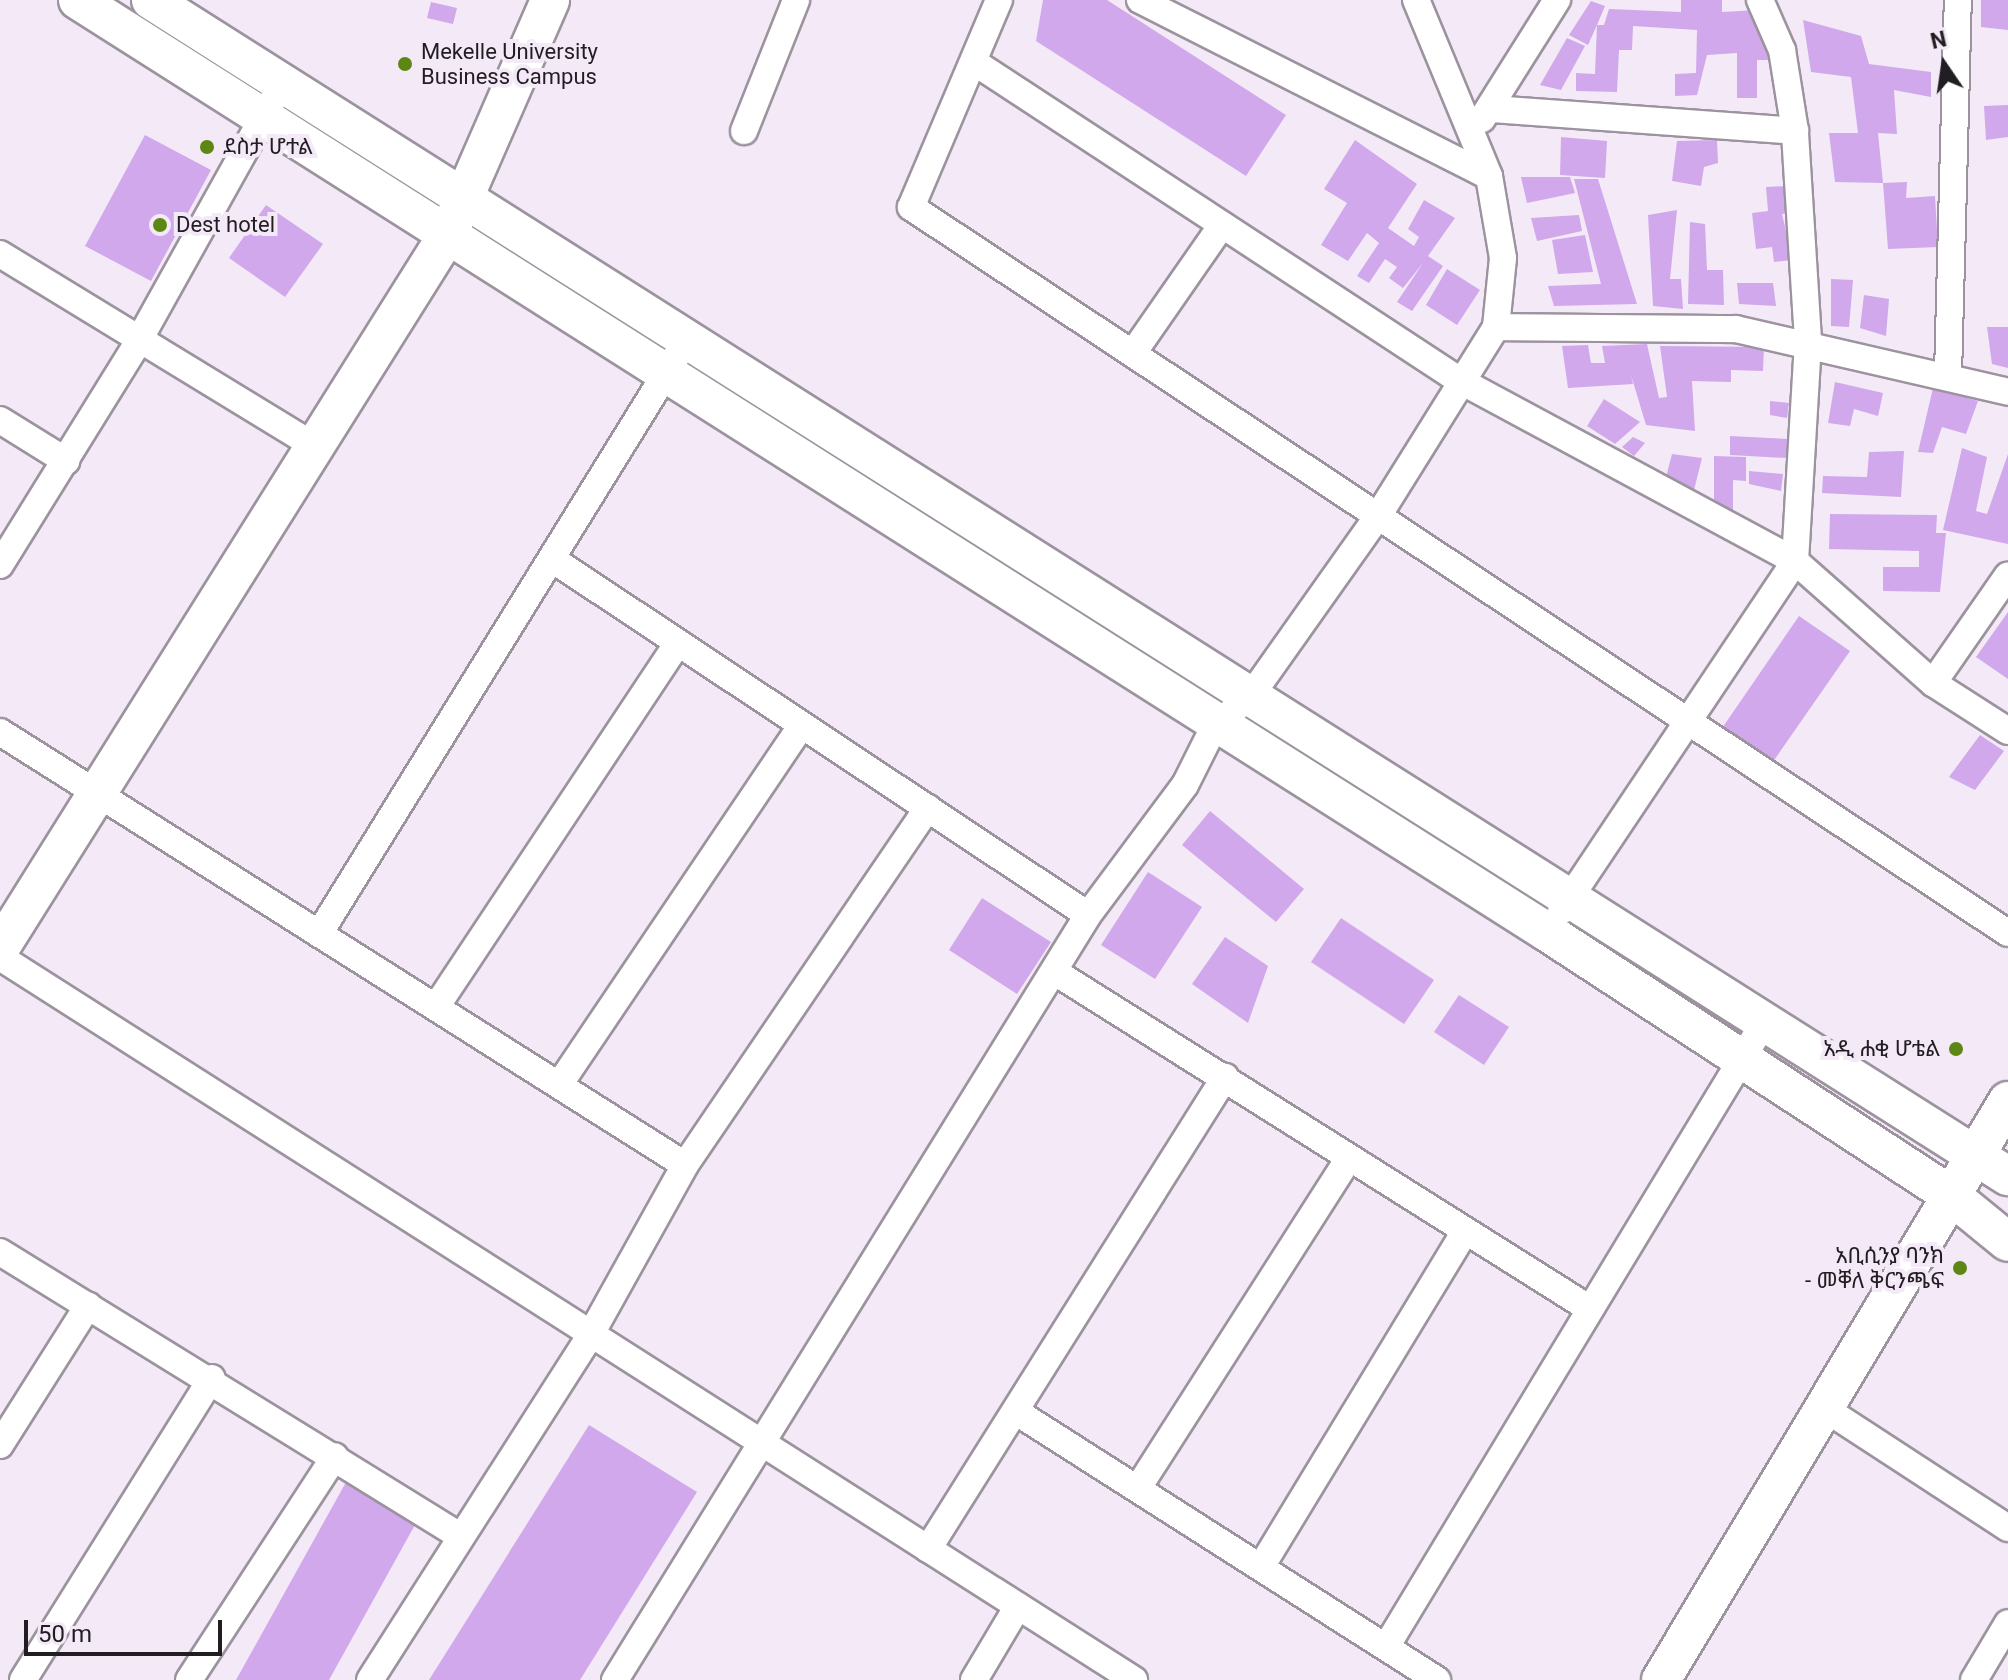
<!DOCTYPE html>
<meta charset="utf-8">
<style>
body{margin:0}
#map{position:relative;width:2008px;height:1680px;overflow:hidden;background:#f4eaf7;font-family:Roboto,"Noto Sans Ethiopic",sans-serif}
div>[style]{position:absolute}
.building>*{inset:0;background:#d0a8eb}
.roads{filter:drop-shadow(2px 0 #9c939f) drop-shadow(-2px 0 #9c939f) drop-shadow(0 2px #9c939f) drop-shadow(0 -2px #9c939f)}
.street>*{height:26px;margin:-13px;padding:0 13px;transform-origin:13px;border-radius:13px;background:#fff}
.secondary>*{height:38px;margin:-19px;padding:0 19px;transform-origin:19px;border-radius:19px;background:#fff}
.dots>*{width:22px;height:22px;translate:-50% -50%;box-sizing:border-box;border:4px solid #f4eaf7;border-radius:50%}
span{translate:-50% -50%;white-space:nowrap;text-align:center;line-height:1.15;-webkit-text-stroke:8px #f4eaf7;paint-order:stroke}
.poi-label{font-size:22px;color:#211d22}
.left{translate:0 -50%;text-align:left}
.right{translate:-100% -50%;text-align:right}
.north{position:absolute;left:1904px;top:24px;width:80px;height:80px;-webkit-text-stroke:6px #f4eaf7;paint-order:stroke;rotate:347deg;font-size:22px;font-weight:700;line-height:32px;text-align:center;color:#211d22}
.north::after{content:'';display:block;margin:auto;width:28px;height:36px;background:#211d22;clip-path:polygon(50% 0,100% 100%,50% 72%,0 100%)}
.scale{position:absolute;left:24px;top:1620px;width:198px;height:36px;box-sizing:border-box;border:4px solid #211d22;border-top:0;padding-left:10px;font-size:24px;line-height:28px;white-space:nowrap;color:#211d22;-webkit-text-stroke:6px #f4eaf7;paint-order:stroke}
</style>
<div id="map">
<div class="building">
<div style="clip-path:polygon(1043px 0,1107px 0,1286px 115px,1246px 176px,1036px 41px)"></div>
<div style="clip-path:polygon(1681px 0,1722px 0,1722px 12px,1758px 10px,1772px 60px,1757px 60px,1757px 98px,1737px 98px,1737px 53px,1707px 55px,1697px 95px,1675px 96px,1675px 74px,1696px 73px,1697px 30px,1633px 26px,1632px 50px,1619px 50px,1617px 92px,1576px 91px,1576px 73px,1595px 74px,1597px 25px,1588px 45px,1569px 35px,1591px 1px,1605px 6px,1597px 25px,1604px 25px,1609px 9px,1681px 12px)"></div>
<div style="clip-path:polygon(1981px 0,2008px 0,2008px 30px,1981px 27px)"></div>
<div style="clip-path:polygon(431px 2px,457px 8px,453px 24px,427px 18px)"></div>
<div style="clip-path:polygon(1803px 20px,1861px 36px,1869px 64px,1931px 72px,1931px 97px,1894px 90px,1897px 134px,1878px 133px,1883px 183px,1835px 182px,1829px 133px,1858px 133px,1851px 77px,1811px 72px)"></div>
<div style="clip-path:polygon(1567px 38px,1585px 46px,1561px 90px,1540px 85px)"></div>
<div style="clip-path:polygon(2008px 105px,2008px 137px,1986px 140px,1984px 106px)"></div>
<div style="clip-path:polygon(145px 135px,211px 170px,151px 281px,85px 246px)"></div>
<div style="clip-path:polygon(1561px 137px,1607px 141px,1605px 178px,1560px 175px)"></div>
<div style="clip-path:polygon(1355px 140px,1417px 184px,1388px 228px,1414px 246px,1419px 237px,1408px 229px,1424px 200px,1455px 218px,1428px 256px,1443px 266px,1412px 311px,1397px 302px,1423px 263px,1403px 288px,1389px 278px,1397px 267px,1385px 259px,1369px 283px,1357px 276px,1379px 243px,1367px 233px,1348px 261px,1321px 245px,1347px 203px,1324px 189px)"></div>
<div style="clip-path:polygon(1717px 140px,1718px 163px,1704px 167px,1701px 186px,1672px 181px,1677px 141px)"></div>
<div style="clip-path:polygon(1521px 177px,1570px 177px,1575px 193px,1527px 203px)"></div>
<div style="clip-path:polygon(1574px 179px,1598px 179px,1637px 304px,1554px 306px,1548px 286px,1601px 284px)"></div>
<div style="clip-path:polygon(1907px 182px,1906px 198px,1935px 196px,1938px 247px,1888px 249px,1883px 183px)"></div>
<div style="clip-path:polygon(1788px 186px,1790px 213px,1782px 214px,1793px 260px,1774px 262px,1772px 247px,1756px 249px,1752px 213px,1768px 211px,1766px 187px)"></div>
<div style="clip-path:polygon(266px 205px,323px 244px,285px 297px,229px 258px)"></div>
<div style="clip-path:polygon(1677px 210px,1670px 279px,1681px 279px,1683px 309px,1653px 306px,1648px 215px)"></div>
<div style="clip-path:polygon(1579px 215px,1582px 231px,1537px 241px,1531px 218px)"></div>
<div style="clip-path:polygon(1690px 222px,1705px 224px,1707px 270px,1723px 270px,1724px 305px,1688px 304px)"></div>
<div style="clip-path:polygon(1585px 235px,1593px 272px,1558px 274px,1552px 240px)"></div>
<div style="clip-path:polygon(1447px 269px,1480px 290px,1457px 325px,1426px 305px)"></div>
<div style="clip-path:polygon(1831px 279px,1853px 280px,1849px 327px,1831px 326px)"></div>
<div style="clip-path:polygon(1737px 283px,1773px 283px,1776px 306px,1739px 304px)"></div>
<div style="clip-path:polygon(1864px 295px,1889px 299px,1886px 336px,1860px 328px)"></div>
<div style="clip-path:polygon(1987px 327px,2008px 327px,2008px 368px,1992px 364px)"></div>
<div style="clip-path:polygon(1647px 344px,1659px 398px,1667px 397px,1660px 346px,1764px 347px,1763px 371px,1731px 370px,1731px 382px,1692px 381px,1695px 431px,1646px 425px,1631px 375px,1633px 384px,1568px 388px,1562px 346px,1588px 345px,1591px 363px,1605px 363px,1602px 346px)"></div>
<div style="clip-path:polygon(1835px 382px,1883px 393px,1878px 416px,1854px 409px,1850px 426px,1828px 423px)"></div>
<div style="clip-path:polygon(1933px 388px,1978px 401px,1966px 434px,1942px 427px,1933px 453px,1918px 452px)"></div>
<div style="clip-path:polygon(1604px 399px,1640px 422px,1615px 444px,1587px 426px)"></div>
<div style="clip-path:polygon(1770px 401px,1789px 403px,1787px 418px,1770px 415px)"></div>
<div style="clip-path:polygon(1730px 436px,1790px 439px,1787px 458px,1730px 455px)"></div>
<div style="clip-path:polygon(1633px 437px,1645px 443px,1634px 456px,1622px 447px)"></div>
<div style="clip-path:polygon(1962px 448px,1987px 457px,1976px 511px,1987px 514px,2008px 454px,2008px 544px,1943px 530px)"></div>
<div style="clip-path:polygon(1904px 451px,1901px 497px,1822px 493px,1823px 476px,1867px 477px,1869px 452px)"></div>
<div style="clip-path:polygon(1672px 454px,1702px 458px,1693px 494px,1666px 477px)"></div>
<div style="clip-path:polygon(1714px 456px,1746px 457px,1746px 481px,1733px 480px,1733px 515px,1714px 510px)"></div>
<div style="clip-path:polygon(1749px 471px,1783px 474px,1781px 491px,1749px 484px)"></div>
<div style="clip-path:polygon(1830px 514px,1937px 515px,1936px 533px,1946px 533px,1940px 592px,1883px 591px,1883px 567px,1919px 567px,1919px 551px,1829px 549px)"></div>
<div style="clip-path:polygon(2008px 612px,2008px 679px,1976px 657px)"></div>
<div style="clip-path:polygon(1799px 616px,1850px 651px,1768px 769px,1718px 734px)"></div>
<div style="clip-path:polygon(1980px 735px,2004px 751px,1975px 790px,1949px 777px)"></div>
<div style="clip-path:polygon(1210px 811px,1304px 889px,1276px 922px,1182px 845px)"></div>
<div style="clip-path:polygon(1148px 872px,1202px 907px,1155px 979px,1101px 945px)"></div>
<div style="clip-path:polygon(982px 898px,1051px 942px,1017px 994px,949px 950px)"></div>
<div style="clip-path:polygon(1341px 918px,1434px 980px,1404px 1024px,1311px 962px)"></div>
<div style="clip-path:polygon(1225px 937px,1268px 966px,1248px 1023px,1192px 984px)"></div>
<div style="clip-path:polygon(1459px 995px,1509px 1027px,1484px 1065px,1434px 1032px)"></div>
<div style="clip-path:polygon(589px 1425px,697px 1492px,580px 1680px,429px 1680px)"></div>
<div style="clip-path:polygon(350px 1475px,421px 1514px,329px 1680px,236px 1680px)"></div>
</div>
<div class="roads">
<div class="street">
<div style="left:999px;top:0;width:225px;rotate:113deg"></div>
<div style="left:911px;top:207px;width:1315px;rotate:33.5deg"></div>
<div style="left:1140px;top:0;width:391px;rotate:26.8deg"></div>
<div style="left:977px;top:64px;width:576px;rotate:33.25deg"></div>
<div style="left:1459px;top:380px;width:382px;rotate:28.3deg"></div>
<div style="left:1795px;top:561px;width:184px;rotate:41.5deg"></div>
<div style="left:1933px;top:683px;width:89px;rotate:32.6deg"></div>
<div style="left:1491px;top:109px;width:305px;rotate:4.1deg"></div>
<div style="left:1482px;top:119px;width:141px;rotate:-57.8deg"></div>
<div style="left:744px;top:131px;width:141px;rotate:-68.3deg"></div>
<div style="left:0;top:254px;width:368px;rotate:31.4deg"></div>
<div style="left:1496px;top:327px;width:240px;rotate:0.5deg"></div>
<div style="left:1736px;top:329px;width:279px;rotate:13deg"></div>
<div style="left:1133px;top:353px;width:156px;rotate:-55.2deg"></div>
<div style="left:1948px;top:375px;width:375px;rotate:-88.5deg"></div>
<div style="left:0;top:420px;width:78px;rotate:31.8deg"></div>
<div style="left:552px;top:559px;width:643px;rotate:33.59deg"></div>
<div style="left:0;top:565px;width:262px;rotate:-58.2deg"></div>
<div style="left:138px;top:342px;width:274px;rotate:-60.9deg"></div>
<div style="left:1933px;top:683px;width:131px;rotate:-55.2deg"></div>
<div style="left:0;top:732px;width:810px;rotate:32.3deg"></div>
<div style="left:1561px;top:911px;width:421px;rotate:-56.2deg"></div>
<div style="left:1795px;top:561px;width:221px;rotate:-86.6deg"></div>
<div style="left:1808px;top:340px;width:209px;rotate:-93.6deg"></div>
<div style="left:1795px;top:131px;width:82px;rotate:-99.1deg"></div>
<div style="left:1782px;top:50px;width:55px;rotate:-113.7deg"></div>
<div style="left:319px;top:934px;width:697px;rotate:-58.25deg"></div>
<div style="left:0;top:957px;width:1345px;rotate:32.52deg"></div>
<div style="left:1058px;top:974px;width:629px;rotate:32.2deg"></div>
<div style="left:436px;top:1007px;width:437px;rotate:-56.4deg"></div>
<div style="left:559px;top:1085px;width:434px;rotate:-56deg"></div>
<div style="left:0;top:1252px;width:541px;rotate:31.69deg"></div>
<div style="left:1827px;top:1410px;width:216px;rotate:33.1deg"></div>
<div style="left:1018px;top:1413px;width:497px;rotate:32.5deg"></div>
<div style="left:0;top:1445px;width:165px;rotate:-57.7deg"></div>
<div style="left:1138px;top:1488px;width:392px;rotate:-57.4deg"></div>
<div style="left:928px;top:1549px;width:558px;rotate:-57.82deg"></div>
<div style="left:1261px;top:1567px;width:392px;rotate:-58.7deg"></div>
<div style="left:1386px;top:1647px;width:728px;rotate:-58.82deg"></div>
<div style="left:23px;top:1680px;width:356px;rotate:-58deg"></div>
<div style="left:189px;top:1680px;width:267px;rotate:-56.9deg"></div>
<div style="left:370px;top:1680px;width:411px;rotate:-57.4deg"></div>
<div style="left:591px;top:1334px;width:193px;rotate:-60.9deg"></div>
<div style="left:685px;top:1165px;width:432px;rotate:-55.8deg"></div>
<div style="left:615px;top:1680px;width:899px;rotate:-58.27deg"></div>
<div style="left:1088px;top:915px;width:162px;rotate:-53.3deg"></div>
<div style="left:1185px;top:785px;width:65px;rotate:-63.4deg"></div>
<div style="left:1214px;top:727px;width:50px;rotate:-41deg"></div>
<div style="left:1252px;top:694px;width:218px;rotate:-54.7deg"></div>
<div style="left:1378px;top:516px;width:223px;rotate:-58deg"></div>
<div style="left:1496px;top:327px;width:69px;rotate:-84.2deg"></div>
<div style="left:1503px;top:258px;width:83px;rotate:-99.7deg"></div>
<div style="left:1489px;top:176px;width:191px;rotate:-112.5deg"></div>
<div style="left:974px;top:1680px;width:86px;rotate:-59.3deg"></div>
<div style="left:1974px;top:1680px;width:66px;rotate:-59.2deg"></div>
</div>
<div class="secondary">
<div style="left:78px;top:0;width:1740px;rotate:32.39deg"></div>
<div style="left:1547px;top:932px;width:478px;rotate:33.1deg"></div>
<div style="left:1948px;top:1193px;width:77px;rotate:39.2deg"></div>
<div style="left:151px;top:0;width:2198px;rotate:32.35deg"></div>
<div style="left:0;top:948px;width:843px;rotate:-57.89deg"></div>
<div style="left:448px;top:234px;width:255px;rotate:-66.4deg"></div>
<div style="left:1661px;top:1680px;width:675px;rotate:-59.07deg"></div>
</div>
</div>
<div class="dots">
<div style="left:405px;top:64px;background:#5d8714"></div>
<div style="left:207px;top:147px;background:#5d8714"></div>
<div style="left:160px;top:225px;background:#5d8714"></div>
<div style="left:1956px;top:1049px;background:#5d8714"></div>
<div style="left:1960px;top:1268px;background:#5d8714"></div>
</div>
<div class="poi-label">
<span class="left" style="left:421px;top:64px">Mekelle University<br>Business Campus</span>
<span class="left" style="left:223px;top:147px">ደስታ ሆተል</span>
<span class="left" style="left:176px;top:225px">Dest hotel</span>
<span class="right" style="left:1940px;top:1049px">አዲ ሐቂ ሆቴል</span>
<span class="right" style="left:1944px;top:1268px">አቢሲንያ ባንክ<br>- መቐለ ቅርንጫፍ</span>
</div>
<div class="north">N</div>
<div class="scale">50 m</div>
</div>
